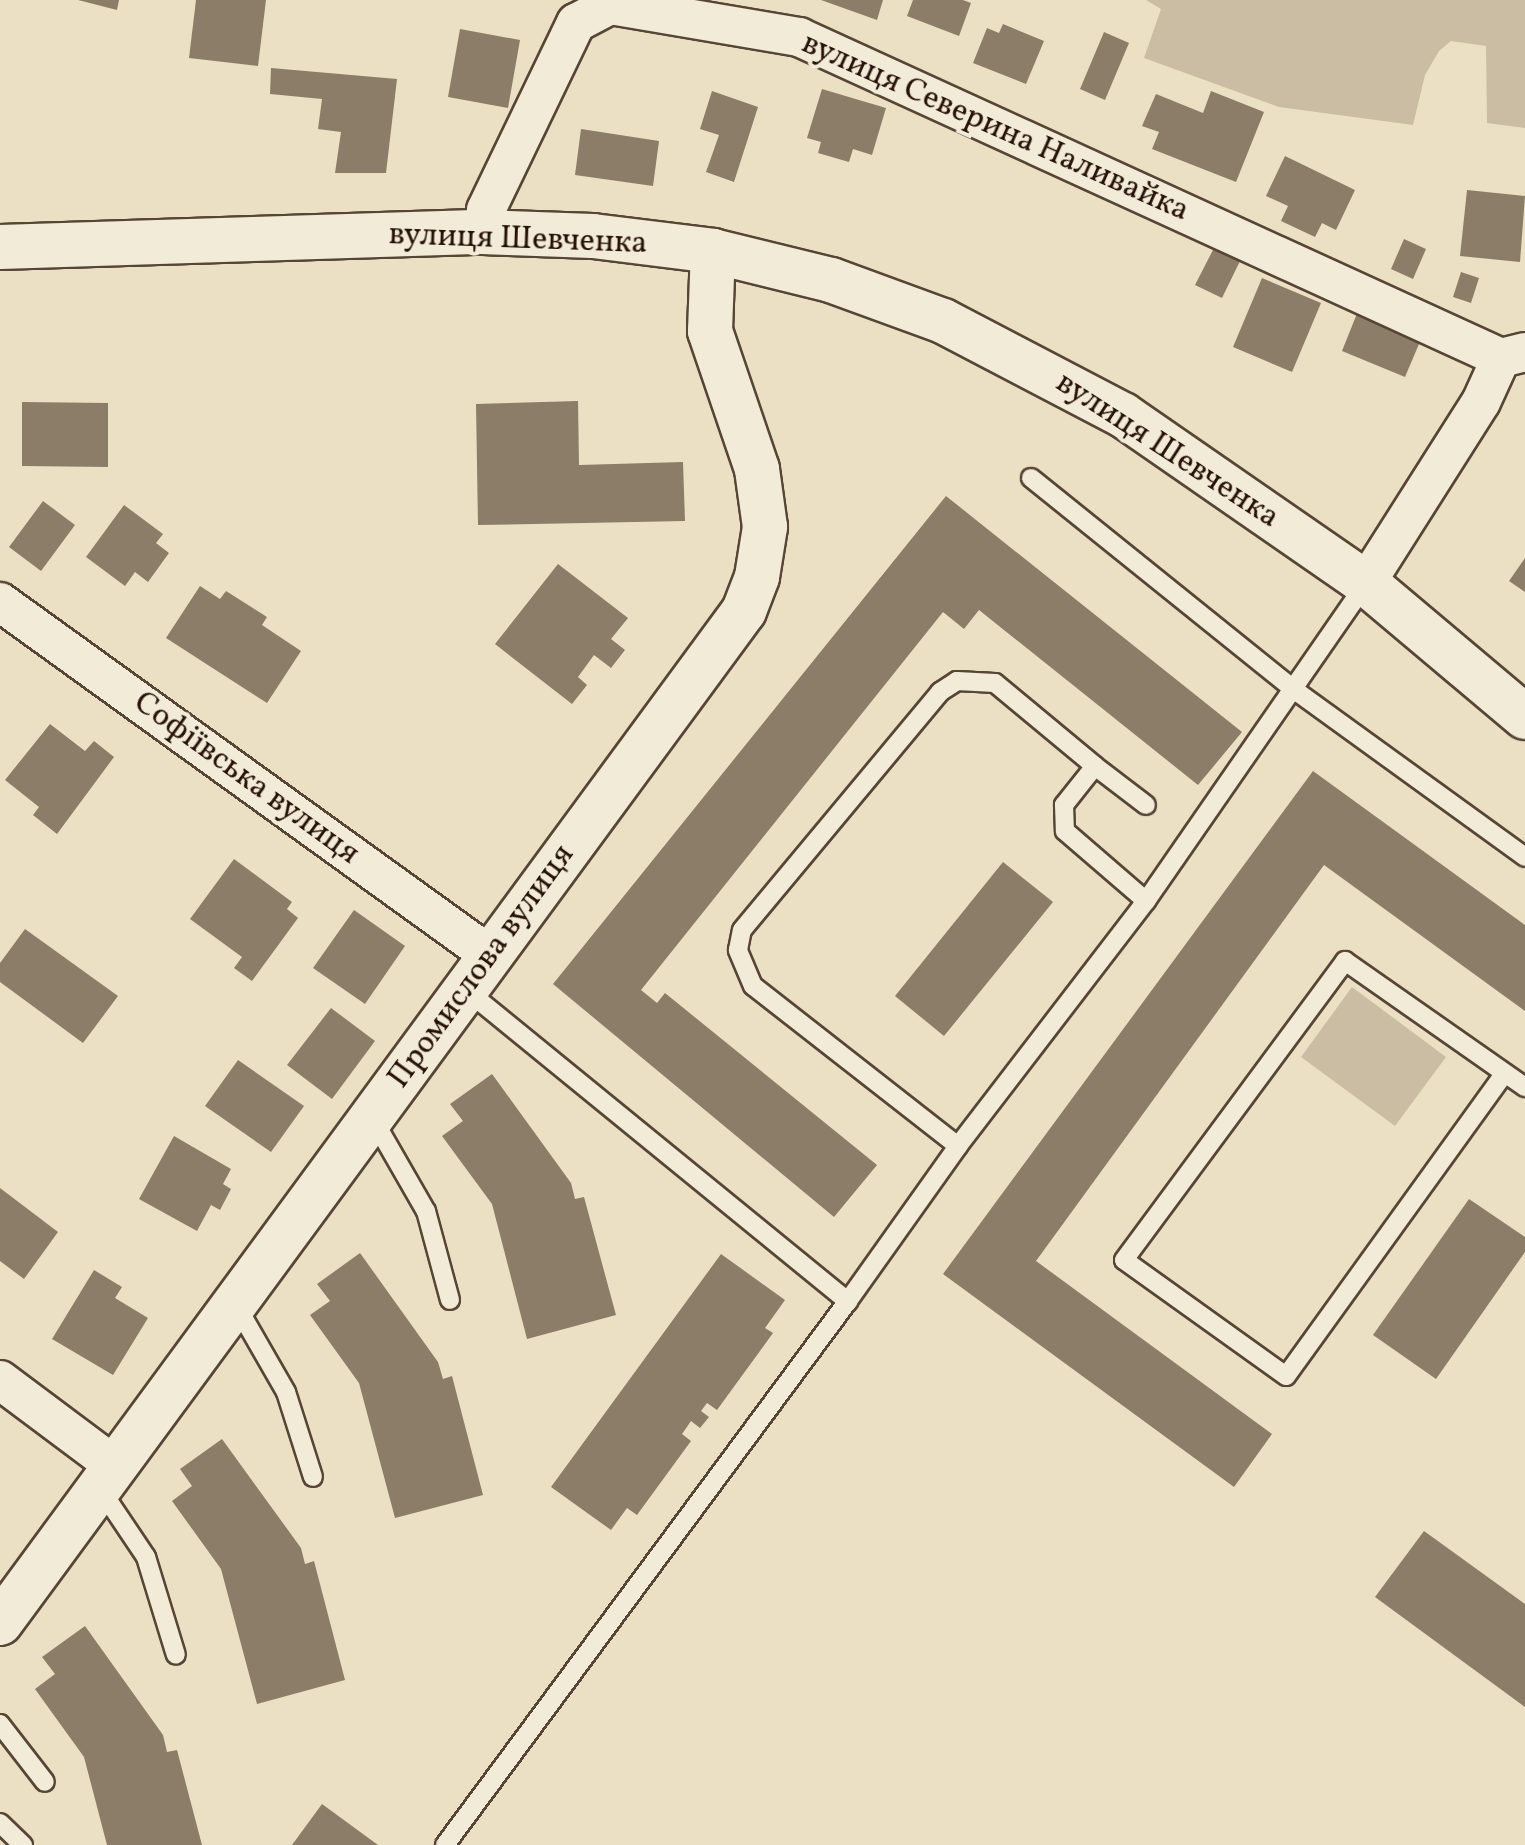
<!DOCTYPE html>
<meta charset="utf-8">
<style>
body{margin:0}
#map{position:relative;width:1525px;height:1845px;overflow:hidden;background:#ebe0c3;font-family:Vollkorn,serif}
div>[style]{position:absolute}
.green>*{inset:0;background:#cabda3}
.building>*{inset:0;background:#8c7d68}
.roads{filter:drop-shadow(2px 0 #574535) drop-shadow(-2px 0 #574535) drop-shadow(0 2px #574535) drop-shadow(0 -2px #574535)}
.lane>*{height:18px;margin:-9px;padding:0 9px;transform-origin:9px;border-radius:9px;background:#f2ebd8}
.street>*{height:38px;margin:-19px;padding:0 19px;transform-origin:19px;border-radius:19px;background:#f2ebd8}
.secondary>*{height:44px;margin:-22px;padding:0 22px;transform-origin:22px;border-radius:22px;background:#f2ebd8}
span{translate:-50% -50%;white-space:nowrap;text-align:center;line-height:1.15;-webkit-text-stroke:8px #f2ebd8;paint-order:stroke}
.street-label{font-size:32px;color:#261106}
</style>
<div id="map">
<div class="green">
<div style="clip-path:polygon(1146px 0,1525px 0,1525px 128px,1487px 123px,1486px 46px,1451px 41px,1439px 51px,1425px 75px,1413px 125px,1279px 107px,1144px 58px,1161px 9px)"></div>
<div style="clip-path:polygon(1352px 987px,1446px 1057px,1395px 1126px,1301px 1057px)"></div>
</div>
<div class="building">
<div style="clip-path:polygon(78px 0,119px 0,117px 10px)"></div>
<div style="clip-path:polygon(196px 0,266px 0,258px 66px,189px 58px)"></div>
<div style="clip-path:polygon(821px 0,883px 0,877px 20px)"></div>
<div style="clip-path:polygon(913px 0,963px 0,971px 3px,959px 36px,907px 16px)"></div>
<div style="clip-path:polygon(1003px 24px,1044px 41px,1026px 84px,973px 63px,987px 28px,999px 33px)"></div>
<div style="clip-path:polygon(460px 29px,520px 40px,508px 108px,448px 97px)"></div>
<div style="clip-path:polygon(1104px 32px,1129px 43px,1105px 100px,1080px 89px)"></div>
<div style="clip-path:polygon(271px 68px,397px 79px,386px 173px,335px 173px,341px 132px,318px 129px,322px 99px,270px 94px)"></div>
<div style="clip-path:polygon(822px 89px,886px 108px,872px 155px,853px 149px,849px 162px,818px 153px,821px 142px,807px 138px)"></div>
<div style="clip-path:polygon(712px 91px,758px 107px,734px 182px,706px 172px,719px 135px,700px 129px)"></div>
<div style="clip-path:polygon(1211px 91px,1264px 112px,1236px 182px,1152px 149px,1159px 132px,1142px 126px,1156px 94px,1203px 113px)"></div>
<div style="clip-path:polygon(581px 129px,659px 141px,653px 186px,575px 175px)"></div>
<div style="clip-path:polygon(1285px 156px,1355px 190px,1336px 230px,1322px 223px,1315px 237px,1281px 221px,1288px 206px,1266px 196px)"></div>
<div style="clip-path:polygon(1467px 190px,1525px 196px,1520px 262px,1460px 256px)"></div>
<div style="clip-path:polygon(1404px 239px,1426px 249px,1413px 279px,1391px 269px)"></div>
<div style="clip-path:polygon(1215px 246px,1241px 259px,1222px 298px,1195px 285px)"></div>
<div style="clip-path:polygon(1461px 272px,1479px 278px,1471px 303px,1453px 297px)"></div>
<div style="clip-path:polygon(1262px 278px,1321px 303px,1292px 372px,1233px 347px)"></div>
<div style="clip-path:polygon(1358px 311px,1422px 337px,1405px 377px,1342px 351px)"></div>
<div style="clip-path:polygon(578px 401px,579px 465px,683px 462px,685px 521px,478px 525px,476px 404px)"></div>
<div style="clip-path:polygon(22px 402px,108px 403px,108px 467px,22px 466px)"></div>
<div style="clip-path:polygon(946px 496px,1242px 732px,1198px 785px,979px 610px,964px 629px,943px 612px,641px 990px,657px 1003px,665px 993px,877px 1165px,834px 1217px,553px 984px)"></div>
<div style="clip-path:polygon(43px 501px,75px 525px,41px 571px,9px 547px)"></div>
<div style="clip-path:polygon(124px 505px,163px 534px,156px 543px,169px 553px,148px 582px,135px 572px,125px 586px,86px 557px)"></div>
<div style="clip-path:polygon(1525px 558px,1525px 592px,1509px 581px)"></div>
<div style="clip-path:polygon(558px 564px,628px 618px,611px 639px,625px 650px,611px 668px,594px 655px,578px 677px,587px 685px,572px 704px,495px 644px)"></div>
<div style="clip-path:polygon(200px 586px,220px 599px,226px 591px,267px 617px,262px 625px,301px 651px,267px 703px,166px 638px)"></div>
<div style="clip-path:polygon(50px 724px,85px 751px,94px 741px,114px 757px,57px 834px,33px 815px,39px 807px,5px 780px)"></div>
<div style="clip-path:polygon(1313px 771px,1525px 925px,1525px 1011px,1324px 865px,1036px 1261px,1272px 1434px,1234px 1487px,943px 1274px)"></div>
<div style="clip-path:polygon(234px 859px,292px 902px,287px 909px,298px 918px,252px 981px,234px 968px,242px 957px,190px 919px)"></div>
<div style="clip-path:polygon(1003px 862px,1053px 902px,944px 1036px,895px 996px)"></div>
<div style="clip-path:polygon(354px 910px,405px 946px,365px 1004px,313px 968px)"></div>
<div style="clip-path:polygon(25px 929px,118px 996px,83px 1043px,0 982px,0 963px)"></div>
<div style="clip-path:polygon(331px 1008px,375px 1041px,332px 1099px,287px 1065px)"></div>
<div style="clip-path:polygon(238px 1060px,304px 1106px,271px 1152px,205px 1106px)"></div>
<div style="clip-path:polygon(492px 1074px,571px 1183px,575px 1199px,584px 1197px,616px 1315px,527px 1339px,492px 1204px,442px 1136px,463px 1121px,450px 1104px)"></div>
<div style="clip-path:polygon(174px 1136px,231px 1169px,223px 1184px,231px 1189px,220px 1210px,211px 1205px,197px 1231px,139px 1199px)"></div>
<div style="clip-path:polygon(0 1188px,58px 1232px,24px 1279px,0 1261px)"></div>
<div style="clip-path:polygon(1469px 1199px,1525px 1237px,1525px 1252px,1436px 1379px,1373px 1335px)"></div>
<div style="clip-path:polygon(360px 1253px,438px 1362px,443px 1379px,452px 1376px,483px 1495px,395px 1518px,359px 1383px,310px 1315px,330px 1301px,317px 1284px)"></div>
<div style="clip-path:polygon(721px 1254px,785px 1300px,765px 1328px,773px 1333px,717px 1410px,707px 1403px,701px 1411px,709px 1417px,700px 1428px,691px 1421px,682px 1434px,691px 1441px,637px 1515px,627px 1508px,611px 1530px,551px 1487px)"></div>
<div style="clip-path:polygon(94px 1270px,122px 1287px,115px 1298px,148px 1318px,113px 1375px,52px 1339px)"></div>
<div style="clip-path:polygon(222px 1439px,301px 1548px,305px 1564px,314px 1561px,345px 1680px,257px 1704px,221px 1569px,172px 1501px,192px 1486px,180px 1469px)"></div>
<div style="clip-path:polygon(1424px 1531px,1525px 1604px,1525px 1707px,1375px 1597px)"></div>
<div style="clip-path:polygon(85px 1626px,163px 1735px,167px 1752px,177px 1750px,202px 1845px,107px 1845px,84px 1757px,35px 1689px,55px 1674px,42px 1657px)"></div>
<div style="clip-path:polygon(322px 1804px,378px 1845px,292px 1845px)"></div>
</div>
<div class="roads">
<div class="lane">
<div style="left:1031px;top:478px;width:340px;rotate:38.8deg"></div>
<div style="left:1296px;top:691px;width:283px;rotate:35.9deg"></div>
<div style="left:1095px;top:766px;width:64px;rotate:37.4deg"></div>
<div style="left:1146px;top:901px;width:309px;rotate:127.5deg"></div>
<div style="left:958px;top:1146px;width:260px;rotate:-142deg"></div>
<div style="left:753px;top:986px;width:39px;rotate:-113deg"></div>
<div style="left:738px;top:950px;width:20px;rotate:-79deg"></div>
<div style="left:742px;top:930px;width:310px;rotate:-50.2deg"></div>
<div style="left:940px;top:692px;width:20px;rotate:-33deg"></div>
<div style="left:957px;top:681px;width:38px;rotate:3deg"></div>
<div style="left:995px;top:683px;width:130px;rotate:39.7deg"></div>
<div style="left:1095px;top:766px;width:50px;rotate:128.5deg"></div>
<div style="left:1064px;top:805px;width:26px;rotate:88deg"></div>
<div style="left:1065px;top:831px;width:107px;rotate:40.8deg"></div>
<div style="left:1146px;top:901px;width:387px;rotate:-55.3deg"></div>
<div style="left:466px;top:990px;width:493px;rotate:39.2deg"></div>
<div style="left:848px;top:1301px;width:190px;rotate:-54.6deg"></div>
<div style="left:1504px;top:1074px;width:372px;rotate:125.8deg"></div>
<div style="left:1286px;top:1376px;width:199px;rotate:-144.4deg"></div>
<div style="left:1124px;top:1260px;width:372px;rotate:-53.5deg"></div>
<div style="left:1345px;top:961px;width:220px;rotate:35deg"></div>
<div style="left:373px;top:1119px;width:106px;rotate:60.1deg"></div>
<div style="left:426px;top:1211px;width:92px;rotate:74.9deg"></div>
<div style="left:236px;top:1305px;width:100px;rotate:60.1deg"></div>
<div style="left:286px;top:1392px;width:89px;rotate:72.4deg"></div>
<div style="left:99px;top:1487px;width:84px;rotate:56.1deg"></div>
<div style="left:146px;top:1557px;width:102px;rotate:73deg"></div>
<div style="left:0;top:1724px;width:73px;rotate:52.2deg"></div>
<div style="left:0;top:1823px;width:32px;rotate:44deg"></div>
<div style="left:445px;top:1845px;width:677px;rotate:-53.47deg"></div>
</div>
<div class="street">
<div style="left:483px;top:232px;width:22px;rotate:-82deg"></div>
<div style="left:486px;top:210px;width:208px;rotate:-64.3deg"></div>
<div style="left:576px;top:23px;width:38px;rotate:-28deg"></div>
<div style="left:610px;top:5px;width:192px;rotate:9.6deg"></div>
<div style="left:799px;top:37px;width:772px;rotate:24.57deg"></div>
<div style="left:1501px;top:358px;width:25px;rotate:-14deg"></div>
<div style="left:1366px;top:583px;width:214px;rotate:-57.6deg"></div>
<div style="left:1481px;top:402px;width:48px;rotate:-65.6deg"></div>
<div style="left:0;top:602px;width:605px;rotate:35.79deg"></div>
<div style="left:0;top:1380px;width:144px;rotate:36.8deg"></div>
</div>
<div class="secondary">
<div style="left:0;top:247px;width:483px;rotate:-1.8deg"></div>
<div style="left:483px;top:232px;width:110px;rotate:2.1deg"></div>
<div style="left:593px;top:236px;width:121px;rotate:7.1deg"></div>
<div style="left:713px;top:251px;width:122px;rotate:13.8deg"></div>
<div style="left:831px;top:280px;width:119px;rotate:20.1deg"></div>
<div style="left:943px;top:321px;width:203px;rotate:27.6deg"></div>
<div style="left:1123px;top:415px;width:295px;rotate:34.7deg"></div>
<div style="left:1366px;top:583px;width:208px;rotate:40.1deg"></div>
<div style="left:0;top:1623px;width:1256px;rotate:-53.68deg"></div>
<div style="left:744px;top:611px;width:36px;rotate:-69deg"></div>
<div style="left:757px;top:577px;width:51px;rotate:-80.9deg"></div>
<div style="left:765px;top:527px;width:59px;rotate:-97.9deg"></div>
<div style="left:757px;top:469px;width:146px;rotate:-108.8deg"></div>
<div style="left:710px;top:331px;width:80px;rotate:-87.9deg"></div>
</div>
</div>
<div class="street-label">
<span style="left:995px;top:128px;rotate:24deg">вулиця Северина Наливайка</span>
<span style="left:518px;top:240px;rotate:2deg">вулиця Шевченка</span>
<span style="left:1167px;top:451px;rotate:33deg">вулиця Шевченка</span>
<span style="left:246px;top:779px;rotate:36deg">Софіївська вулиця</span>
<span style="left:482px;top:967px;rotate:-54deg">Промислова вулиця</span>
</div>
</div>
